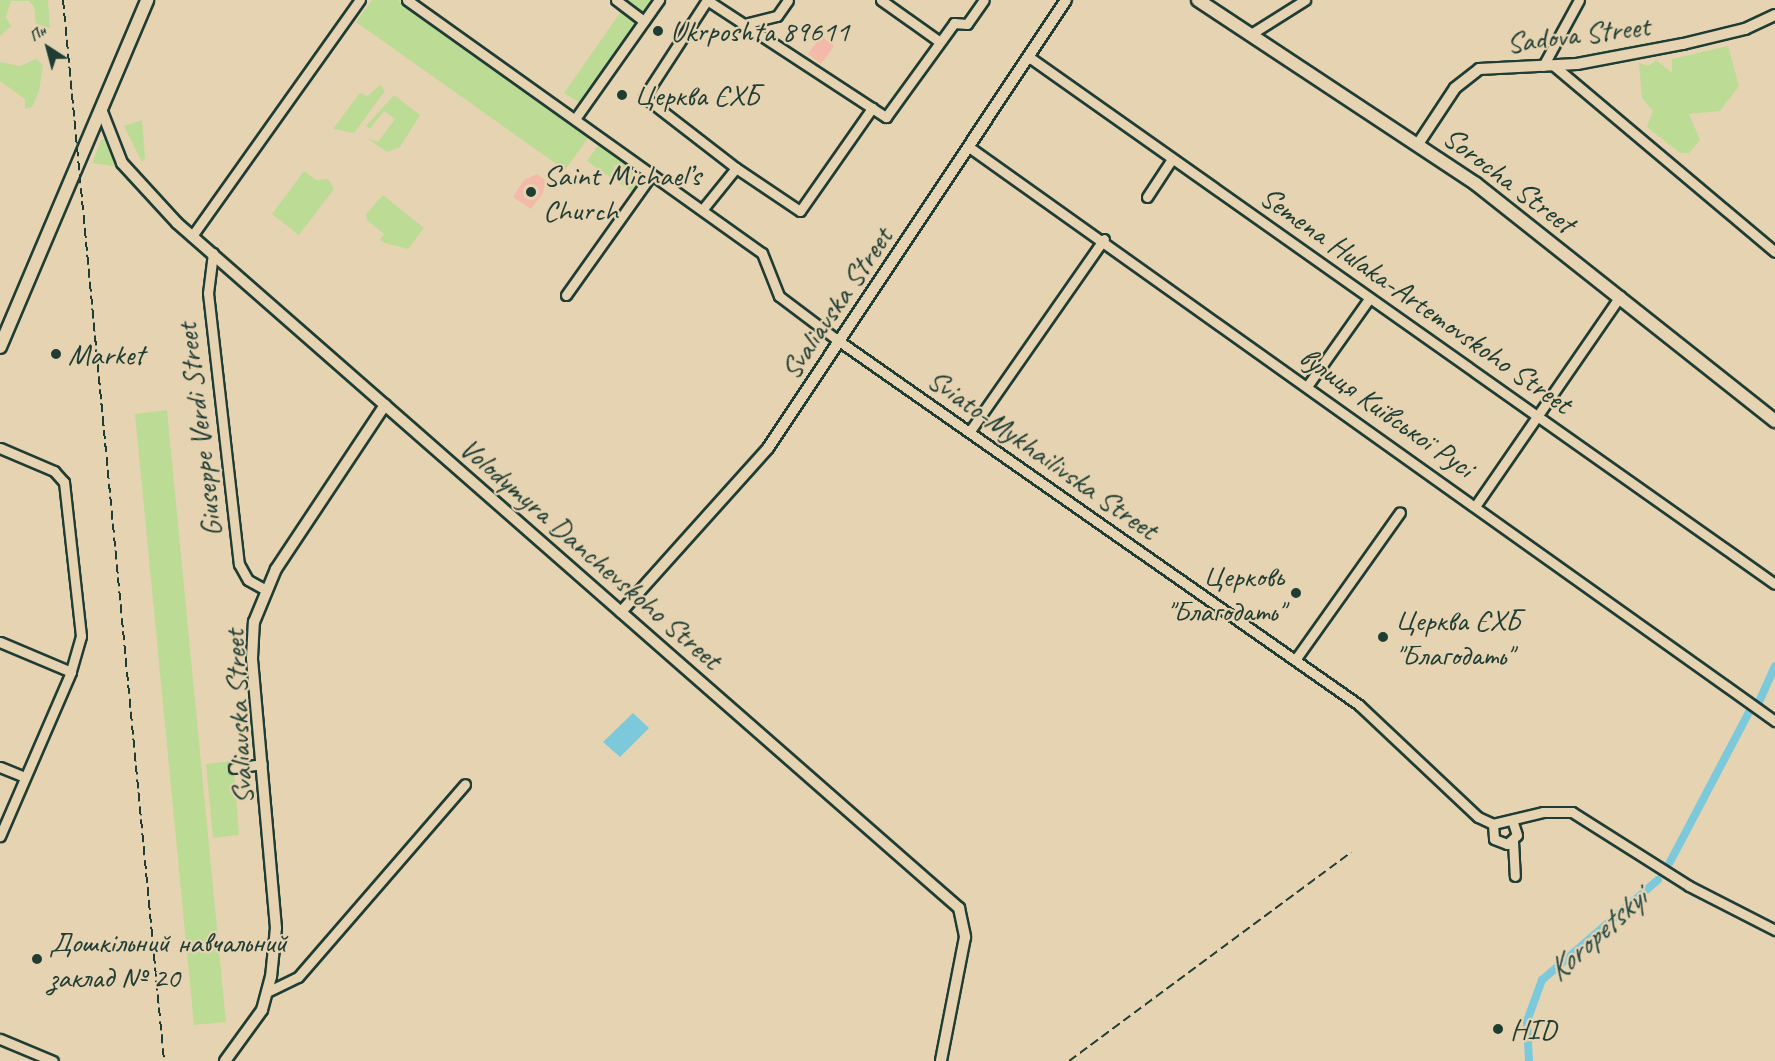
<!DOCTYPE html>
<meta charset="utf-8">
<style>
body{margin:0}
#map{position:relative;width:1775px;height:1061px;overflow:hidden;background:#e6d3b1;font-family:Caveat,sans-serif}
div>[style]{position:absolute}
.green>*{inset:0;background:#bcdc96}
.water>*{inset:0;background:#7cc9db}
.canal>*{height:8px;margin:-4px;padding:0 4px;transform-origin:4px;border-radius:4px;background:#7cc9db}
.building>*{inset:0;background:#f3baa9}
.roads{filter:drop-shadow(2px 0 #1f3d34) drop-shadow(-2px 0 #1f3d34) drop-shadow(0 2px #1f3d34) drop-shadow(0 -2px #1f3d34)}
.minor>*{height:9px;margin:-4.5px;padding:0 4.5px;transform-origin:4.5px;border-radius:4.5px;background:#e6d3b1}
.tertiary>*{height:10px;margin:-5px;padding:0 5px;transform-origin:5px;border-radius:5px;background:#e6d3b1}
.secondary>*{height:12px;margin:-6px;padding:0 6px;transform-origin:6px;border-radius:6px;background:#e6d3b1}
.rail>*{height:2px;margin-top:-1px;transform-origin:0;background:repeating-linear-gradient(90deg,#1f3d34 0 9px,transparent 0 13.5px)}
.dots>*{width:16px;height:16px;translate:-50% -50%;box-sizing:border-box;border:3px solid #e6d3b1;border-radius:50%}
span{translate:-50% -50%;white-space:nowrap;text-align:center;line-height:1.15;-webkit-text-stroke:4.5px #e6d3b1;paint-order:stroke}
.poi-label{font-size:30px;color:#1f3d34}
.left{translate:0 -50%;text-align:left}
.right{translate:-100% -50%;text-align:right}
.street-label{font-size:30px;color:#1f3d34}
.water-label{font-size:32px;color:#284b45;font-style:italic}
.north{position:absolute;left:18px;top:18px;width:60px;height:60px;-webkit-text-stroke:4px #e6d3b1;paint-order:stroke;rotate:324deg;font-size:16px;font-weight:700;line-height:24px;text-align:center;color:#1f3d34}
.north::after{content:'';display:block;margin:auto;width:21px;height:27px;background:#1f3d34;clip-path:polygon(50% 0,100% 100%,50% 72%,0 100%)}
</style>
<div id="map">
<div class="green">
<div style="clip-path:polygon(0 0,48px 0,50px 28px,36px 24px,34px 7px,29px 1px,11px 1px,6px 17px,11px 26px,0 36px)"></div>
<div style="clip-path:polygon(372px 0,398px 0,591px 134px,565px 170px,356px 22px)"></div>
<div style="clip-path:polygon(629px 0,656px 0,583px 105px,564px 93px)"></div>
<div style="clip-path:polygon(1728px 46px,1739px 86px,1720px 111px,1689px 114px,1700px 140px,1689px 153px,1680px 153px,1647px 127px,1653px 111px,1642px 98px,1639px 63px,1649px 66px,1656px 60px,1672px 73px,1672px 59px)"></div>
<div style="clip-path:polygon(36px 59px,43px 65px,39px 91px,32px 107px,25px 109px,25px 99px,0 81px,0 62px,20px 66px)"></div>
<div style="clip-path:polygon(380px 85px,385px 91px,354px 133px,333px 129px,360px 93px,368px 96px)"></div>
<div style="clip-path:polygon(394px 95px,420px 115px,400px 147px,387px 152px,367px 138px,378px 142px,395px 119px,384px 111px,370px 129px,366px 126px)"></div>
<div style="clip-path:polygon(142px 120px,145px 158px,142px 162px,124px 126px)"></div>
<div style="clip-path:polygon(106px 139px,119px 167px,92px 163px,101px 140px)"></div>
<div style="clip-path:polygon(601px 141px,649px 175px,635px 194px,587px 161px)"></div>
<div style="clip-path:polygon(304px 171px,316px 180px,328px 179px,334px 189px,299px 235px,272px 214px)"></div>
<div style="clip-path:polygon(383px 195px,424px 228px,408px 249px,385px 243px,380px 240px,384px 234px,367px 220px,366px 214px)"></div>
<div style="clip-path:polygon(167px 410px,226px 1022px,194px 1025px,135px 414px)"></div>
<div style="clip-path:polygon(233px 761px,239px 835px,213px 838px,206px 764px)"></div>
</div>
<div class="water">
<div style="clip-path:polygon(633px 713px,649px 728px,620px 757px,603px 742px)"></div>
</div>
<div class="canal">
<div style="left:1759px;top:702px;width:39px;rotate:-66deg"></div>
<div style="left:1670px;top:862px;width:170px;rotate:-62.2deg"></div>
<div style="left:1529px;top:1061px;width:40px;rotate:-92.9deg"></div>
<div style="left:1527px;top:1021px;width:44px;rotate:-69.9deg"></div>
<div style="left:1542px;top:980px;width:153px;rotate:-40.8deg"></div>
</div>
<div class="building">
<div style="clip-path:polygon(821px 36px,834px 46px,821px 64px,808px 54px)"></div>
<div style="clip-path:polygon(537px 174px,545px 180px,543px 193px,531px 209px,513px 197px,524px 180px)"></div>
</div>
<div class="roads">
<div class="minor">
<div style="left:407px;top:0;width:436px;rotate:35.5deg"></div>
<div style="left:762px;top:253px;width:46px;rotate:68.4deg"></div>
<div style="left:779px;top:296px;width:71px;rotate:37deg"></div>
<div style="left:836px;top:339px;width:638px;rotate:34.98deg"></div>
<div style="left:1359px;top:705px;width:163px;rotate:43.3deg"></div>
<div style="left:1478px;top:817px;width:17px;rotate:25deg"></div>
<div style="left:1493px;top:824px;width:51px;rotate:-13.5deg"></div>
<div style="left:1543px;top:812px;width:29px"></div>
<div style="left:1572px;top:812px;width:138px;rotate:32.3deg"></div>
<div style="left:1689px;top:886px;width:97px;rotate:27.1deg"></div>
<div style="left:616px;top:0;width:35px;rotate:37deg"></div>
<div style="left:707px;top:0;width:214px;rotate:33.2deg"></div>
<div style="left:886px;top:117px;width:116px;rotate:-54.1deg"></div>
<div style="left:954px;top:23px;width:13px;rotate:4deg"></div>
<div style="left:967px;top:24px;width:29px;rotate:-55deg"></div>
<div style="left:881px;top:0;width:72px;rotate:35.4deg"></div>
<div style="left:744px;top:24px;width:34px;rotate:-14deg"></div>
<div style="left:777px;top:16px;width:19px;rotate:-55deg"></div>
<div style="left:1251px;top:34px;width:64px;rotate:-32.2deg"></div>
<div style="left:1029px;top:57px;width:913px;rotate:35.24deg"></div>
<div style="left:1553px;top:65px;width:290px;rotate:40.1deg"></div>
<div style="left:1543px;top:66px;width:75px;rotate:-61.4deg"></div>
<div style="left:575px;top:119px;width:146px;rotate:-54.8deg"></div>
<div style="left:969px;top:147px;width:990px;rotate:35.46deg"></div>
<div style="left:736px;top:168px;width:77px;rotate:33.9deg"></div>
<div style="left:800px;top:211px;width:126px;rotate:-55deg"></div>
<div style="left:1147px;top:197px;width:45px;rotate:-56.7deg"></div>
<div style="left:702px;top:210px;width:54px;rotate:-51deg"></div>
<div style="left:736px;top:168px;width:116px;rotate:-142.3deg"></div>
<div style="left:644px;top:97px;width:116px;rotate:-57deg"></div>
<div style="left:192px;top:236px;width:290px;rotate:-54.6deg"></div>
<div style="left:213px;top:253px;width:40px;rotate:97.1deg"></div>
<div style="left:208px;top:293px;width:273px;rotate:83.5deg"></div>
<div style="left:239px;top:564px;width:18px;rotate:61deg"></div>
<div style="left:248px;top:580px;width:18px;rotate:29deg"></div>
<div style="left:566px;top:295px;width:148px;rotate:-54.6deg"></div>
<div style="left:1308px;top:385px;width:105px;rotate:-54.7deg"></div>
<div style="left:970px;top:431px;width:234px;rotate:-55.1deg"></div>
<div style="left:0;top:448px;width:59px;rotate:23.1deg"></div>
<div style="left:54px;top:471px;width:15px;rotate:48deg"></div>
<div style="left:64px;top:482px;width:155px;rotate:83.7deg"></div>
<div style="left:81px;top:636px;width:37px;rotate:106deg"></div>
<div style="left:71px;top:672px;width:179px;rotate:113.4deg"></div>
<div style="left:1476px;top:505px;width:254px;rotate:-55.4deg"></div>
<div style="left:0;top:642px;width:77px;rotate:22.9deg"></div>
<div style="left:1295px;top:660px;width:181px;rotate:-54.6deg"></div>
<div style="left:0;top:767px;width:27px;rotate:22deg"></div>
<div style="left:234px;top:768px;width:28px;rotate:-8deg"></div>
<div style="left:1493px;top:824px;width:15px;rotate:86deg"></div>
<div style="left:1494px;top:839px;width:14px;rotate:21deg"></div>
<div style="left:1507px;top:844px;width:13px;rotate:-42deg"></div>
<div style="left:1517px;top:835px;width:16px;rotate:-108deg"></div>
<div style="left:1513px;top:841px;width:35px;rotate:87deg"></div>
<div style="left:269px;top:991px;width:32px;rotate:-26deg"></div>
<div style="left:298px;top:977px;width:255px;rotate:-49.1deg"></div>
<div style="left:0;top:1039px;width:57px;rotate:22.5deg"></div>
</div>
<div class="tertiary">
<div style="left:101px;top:109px;width:58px;rotate:68.7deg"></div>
<div style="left:122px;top:163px;width:81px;rotate:47.5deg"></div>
<div style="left:177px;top:223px;width:1040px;rotate:41.22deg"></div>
<div style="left:959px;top:908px;width:30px;rotate:78deg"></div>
<div style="left:965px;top:937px;width:126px;rotate:101deg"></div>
<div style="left:1418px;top:144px;width:67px;rotate:-56.5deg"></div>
<div style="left:1455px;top:88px;width:31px;rotate:-38deg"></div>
<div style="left:1479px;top:69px;width:98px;rotate:-2.9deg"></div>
<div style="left:1577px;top:64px;width:108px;rotate:-10.7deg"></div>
<div style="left:1683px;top:44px;width:64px;rotate:-13.6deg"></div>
<div style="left:1745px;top:29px;width:33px;rotate:-25deg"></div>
<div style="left:621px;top:612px;width:220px;rotate:-48.1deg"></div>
<div style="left:768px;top:448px;width:538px;rotate:-56.37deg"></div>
<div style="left:225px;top:1061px;width:63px;rotate:-54deg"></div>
<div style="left:262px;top:1010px;width:34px;rotate:-75deg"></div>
<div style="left:271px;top:977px;width:49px;rotate:-84.2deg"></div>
<div style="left:276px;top:928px;width:271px;rotate:-95.1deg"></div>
<div style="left:252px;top:658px;width:36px;rotate:-87deg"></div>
<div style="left:254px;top:622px;width:57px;rotate:-67.5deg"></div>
<div style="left:276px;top:569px;width:197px;rotate:-56.4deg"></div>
</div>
<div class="secondary">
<div style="left:1198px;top:0;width:333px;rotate:33.5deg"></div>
<div style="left:1476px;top:184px;width:382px;rotate:38.4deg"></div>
<div style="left:0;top:347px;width:377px;rotate:-67deg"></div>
</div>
</div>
<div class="rail">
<div style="left:63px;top:0;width:1066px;rotate:84.56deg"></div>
<div style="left:1069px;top:1061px;width:351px;rotate:-36.5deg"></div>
</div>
<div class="dots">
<div style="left:658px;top:31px;background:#1f3d34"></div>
<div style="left:622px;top:95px;background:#1f3d34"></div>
<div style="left:531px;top:192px;background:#1f3d34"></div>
<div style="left:56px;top:354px;background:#1f3d34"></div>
<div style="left:1296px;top:593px;background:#1f3d34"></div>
<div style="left:1383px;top:637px;background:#1f3d34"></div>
<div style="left:37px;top:959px;background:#1f3d34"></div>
<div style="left:1498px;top:1029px;background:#1f3d34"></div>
</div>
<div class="poi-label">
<span class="left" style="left:670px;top:31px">Ukrposhta 89611</span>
<span class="left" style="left:634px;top:95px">Церква ЄХБ</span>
<span class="left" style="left:543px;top:192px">Saint Michael’s<br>Church</span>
<span class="left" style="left:68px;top:354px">Market</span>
<span class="right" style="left:1284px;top:593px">Церковь<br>"Благодать"</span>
<span class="left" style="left:1395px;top:637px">Церква ЄХБ<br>"Благодать"</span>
<span class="left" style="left:49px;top:959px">Дошкільний навчальний<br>заклад № 20</span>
<span class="left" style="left:1510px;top:1029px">HID</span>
</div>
<div class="street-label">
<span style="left:1578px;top:34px;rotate:-7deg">Sadova Street</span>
<span style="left:1509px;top:180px;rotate:37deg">Sorocha Street</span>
<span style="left:1416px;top:300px;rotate:35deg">Semena Hulaka-Artemovskoho Street</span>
<span style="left:836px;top:303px;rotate:-56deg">Svaliavska Street</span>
<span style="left:1387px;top:412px;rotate:35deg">вулиця Київської Русі</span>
<span style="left:199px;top:430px;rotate:-97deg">Giuseppe Verdi Street</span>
<span style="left:1043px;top:454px;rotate:35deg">Sviato-Mykhailivska Street</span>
<span style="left:591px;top:553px;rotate:41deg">Volodymyra Danchevskoho Street</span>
<span style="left:238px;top:717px;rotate:-93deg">Svaliavska Street</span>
</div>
<div class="water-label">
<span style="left:1597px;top:935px;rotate:-42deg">Koropetskyi</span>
</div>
<div class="north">Пн</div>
</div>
